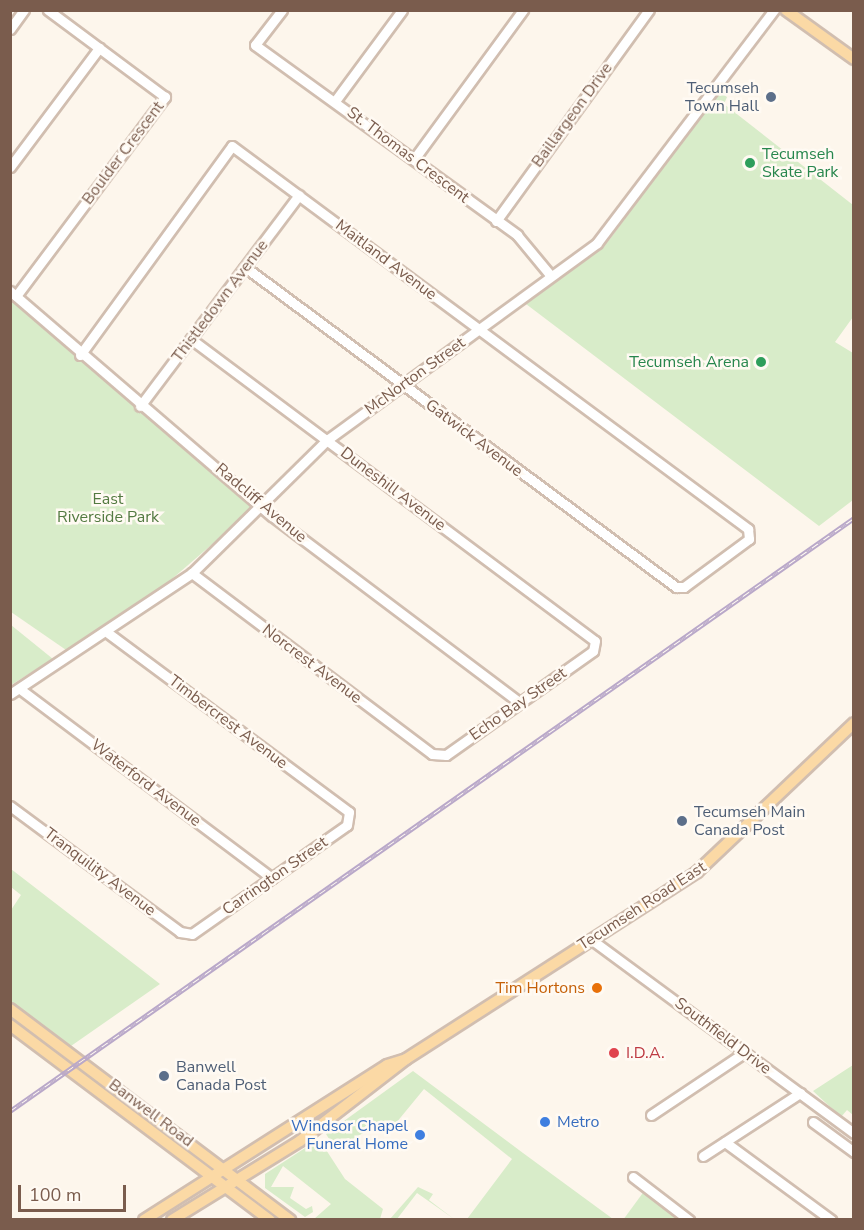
<!DOCTYPE html>
<style>
body{margin:0}
#map{position:relative;width:864px;height:1230px;overflow:hidden;background:#fdf6ec;font-family:"Nunito Sans",sans-serif}
div>[style]{position:absolute}
.green>*{inset:0;background:#d8ecc9}
.roads{filter:drop-shadow(2px 0 #d1beb0) drop-shadow(-2px 0 #d1beb0) drop-shadow(0 2px #d1beb0) drop-shadow(0 -2px #d1beb0)}
.minor>*{height:9px;margin:-4.5px;padding:0 4.5px;transform-origin:4.5px;border-radius:4.5px;background:#fff}
.major>*{height:10px;margin:-5px;padding:0 5px;transform-origin:5px;border-radius:5px;background:#fbd9a5}
.rail>*{height:4.5px;margin-top:-2.25px;transform-origin:0;background:repeating-linear-gradient(90deg,#fffaf3 0 7px,#b9a8c9 0 14px);box-sizing:border-box;border-block:2px solid #b9a8c9}
.dots>*{width:16px;height:16px;translate:-50% -50%;box-sizing:border-box;border:3px solid #fffaf3;border-radius:50%}
span{translate:-50% -50%;white-space:nowrap;text-align:center;line-height:1.15;-webkit-text-stroke:5px #fffaf3;paint-order:stroke}
.service-label{font-size:16px;color:#4e5e75}
.right{translate:-100% -50%;text-align:right}
.left{translate:0 -50%;text-align:left}
.street-label{font-size:16px;color:#7a5c4d}
.leisure-label{font-size:16px;color:#27864d}
.park-label{font-size:16px;color:#537a41}
.food-label{font-size:16px;color:#c56008}
.health-label{font-size:16px;color:#be3a42}
.shop-label{font-size:16px;color:#366cbe}
.frame{position:absolute;inset:0;border:12px solid #7a5c4d;pointer-events:none}
.scale{position:absolute;left:18px;top:1185px;width:108px;height:27px;box-sizing:border-box;border:3px solid #7a5c4d;border-top:0;padding-left:8px;font-size:18px;line-height:21px;white-space:nowrap;color:#7a5c4d;-webkit-text-stroke:4px #fffaf3;paint-order:stroke}
</style>
<div id="map">
<div class="green">
<div style="clip-path:polygon(718px 91px,727px 97px,724px 104px,853px 205px,853px 317px,835px 342px,853px 353px,853px 500px,819px 526px,526px 304px,610px 239px)"></div>
<div style="clip-path:polygon(10px 298px,253px 509px,158px 591px,69px 652px,11px 612px)"></div>
<div style="clip-path:polygon(11px 625px,53px 659px,11px 685px,10px 625px)"></div>
<div style="clip-path:polygon(11px 869px,151px 977px,160px 984px,71px 1046px,11px 1002px,11px 910px,21px 895px,11px 887px)"></div>
<div style="clip-path:polygon(853px 1065px,853px 1115px,847px 1110px,841px 1117px,813px 1091px)"></div>
<div style="clip-path:polygon(413px 1071px,523px 1153px,613px 1219px,467px 1219px,512px 1159px,424px 1089px,387px 1134px,374px 1127px,340px 1146px,331px 1142px,326px 1134px)"></div>
<div style="clip-path:polygon(319px 1139px,345px 1179px,383px 1209px,380px 1219px,314px 1219px,331px 1204px,283px 1166px,271px 1187px,294px 1187px,290px 1198px,306px 1209px,312px 1206px,313px 1212px,305px 1217px,265px 1188px,265px 1174px)"></div>
<div style="clip-path:polygon(418px 1187px,433px 1194px,429px 1200px,454px 1219px,417px 1193px,397px 1219px,390px 1219px)"></div>
<div style="clip-path:polygon(645px 1190px,676px 1213px,679px 1219px,623px 1220px)"></div>
</div>
<div class="roads">
<div class="minor">
<div style="left:282px;top:10px;width:44px;rotate:127.6deg"></div>
<div style="left:255px;top:45px;width:324px;rotate:35.9deg"></div>
<div style="left:517px;top:235px;width:53px;rotate:50.3deg"></div>
<div style="left:10px;top:29px;width:24px;rotate:-54deg"></div>
<div style="left:335px;top:101px;width:113px;rotate:-53.6deg"></div>
<div style="left:414px;top:159px;width:185px;rotate:-53.8deg"></div>
<div style="left:10px;top:167px;width:149px;rotate:-53.2deg"></div>
<div style="left:496px;top:221px;width:261px;rotate:-54.1deg"></div>
<div style="left:10px;top:291px;width:345px;rotate:40.7deg"></div>
<div style="left:272px;top:516px;width:311px;rotate:37deg"></div>
<div style="left:16px;top:296px;width:249px;rotate:-53.2deg"></div>
<div style="left:165px;top:97px;width:146px;rotate:-143.4deg"></div>
<div style="left:191px;top:339px;width:504px;rotate:36.78deg"></div>
<div style="left:595px;top:641px;width:10px;rotate:101deg"></div>
<div style="left:593px;top:651px;width:180px;rotate:144.7deg"></div>
<div style="left:446px;top:755px;width:14px;rotate:-176deg"></div>
<div style="left:432px;top:754px;width:301px;rotate:-143deg"></div>
<div style="left:80px;top:355px;width:258px;rotate:-54deg"></div>
<div style="left:232px;top:146px;width:643px;rotate:36.58deg"></div>
<div style="left:748px;top:529px;width:10px;rotate:84deg"></div>
<div style="left:749px;top:539px;width:81px;rotate:143.6deg"></div>
<div style="left:684px;top:587px;width:8px;rotate:180deg"></div>
<div style="left:676px;top:587px;width:537px;rotate:-143.41deg"></div>
<div style="left:140px;top:406px;width:264px;rotate:-53deg"></div>
<div style="left:20px;top:689px;width:315px;rotate:36.9deg"></div>
<div style="left:10px;top:694px;width:219px;rotate:-33.6deg"></div>
<div style="left:192px;top:573px;width:190px;rotate:-44.6deg"></div>
<div style="left:327px;top:440px;width:334px;rotate:-36.1deg"></div>
<div style="left:597px;top:243px;width:293px;rotate:-52.8deg"></div>
<div style="left:10px;top:806px;width:212px;rotate:36.5deg"></div>
<div style="left:180px;top:932px;width:12px;rotate:9deg"></div>
<div style="left:192px;top:934px;width:189px;rotate:-35.1deg"></div>
<div style="left:347px;top:825px;width:13px;rotate:-81deg"></div>
<div style="left:349px;top:812px;width:300px;rotate:-143.4deg"></div>
<div style="left:592px;top:940px;width:325px;rotate:36.4deg"></div>
<div style="left:651px;top:1115px;width:113px;rotate:-33.8deg"></div>
<div style="left:813px;top:1122px;width:51px;rotate:36.2deg"></div>
<div style="left:725px;top:1142px;width:132px;rotate:36.3deg"></div>
<div style="left:703px;top:1156px;width:116px;rotate:-33deg"></div>
<div style="left:633px;top:1177px;width:71px;rotate:37.5deg"></div>
</div>
<div class="major">
<div style="left:786px;top:10px;width:84px;rotate:35.8deg"></div>
<div style="left:10px;top:1009px;width:351px;rotate:37deg"></div>
<div style="left:10px;top:1025px;width:325px;rotate:36.9deg"></div>
<div style="left:144px;top:1220px;width:288px;rotate:-32.5deg"></div>
<div style="left:387px;top:1065px;width:17px;rotate:-17deg"></div>
<div style="left:172px;top:1220px;width:150px;rotate:-31.7deg"></div>
<div style="left:300px;top:1141px;width:134px;rotate:-37.7deg"></div>
<div style="left:406px;top:1059px;width:346px;rotate:-32.7deg"></div>
<div style="left:697px;top:872px;width:216px;rotate:-43.5deg"></div>
</div>
</div>
<div class="rail">
<div style="left:10px;top:1111px;width:1031px;rotate:-35.09deg"></div>
</div>
<div class="dots">
<div style="left:771px;top:97px;background:#5c6f8a"></div>
<div style="left:750px;top:163px;background:#2e9e5b"></div>
<div style="left:761px;top:362px;background:#2e9e5b"></div>
<div style="left:682px;top:821px;background:#5c6f8a"></div>
<div style="left:597px;top:988px;background:#e8710a"></div>
<div style="left:614px;top:1053px;background:#e0444e"></div>
<div style="left:164px;top:1076px;background:#5c6f8a"></div>
<div style="left:545px;top:1122px;background:#3f7fe0"></div>
<div style="left:420px;top:1135px;background:#3f7fe0"></div>
</div>
<div class="service-label">
<span class="right" style="left:759px;top:97px">Tecumseh<br>Town Hall</span>
<span class="left" style="left:694px;top:821px">Tecumseh Main<br>Canada Post</span>
<span class="left" style="left:176px;top:1076px">Banwell<br>Canada Post</span>
</div>
<div class="street-label">
<span style="left:572px;top:115px;rotate:-54deg">Baillargeon Drive</span>
<span style="left:123px;top:153px;rotate:-53deg">Boulder Crescent</span>
<span style="left:408px;top:155px;rotate:37deg">St. Thomas Crescent</span>
<span style="left:386px;top:260px;rotate:37deg">Maitland Avenue</span>
<span style="left:220px;top:301px;rotate:-53deg">Thistledown Avenue</span>
<span style="left:415px;top:376px;rotate:-36deg">McNorton Street</span>
<span style="left:474px;top:438px;rotate:37deg">Gatwick Avenue</span>
<span style="left:393px;top:489px;rotate:37deg">Duneshill Avenue</span>
<span style="left:261px;top:503px;rotate:40deg">Radcliff Avenue</span>
<span style="left:312px;top:664px;rotate:37deg">Norcrest Avenue</span>
<span style="left:518px;top:704px;rotate:-35deg">Echo Bay Street</span>
<span style="left:228px;top:722px;rotate:37deg">Timbercrest Avenue</span>
<span style="left:146px;top:783px;rotate:37deg">Waterford Avenue</span>
<span style="left:100px;top:872px;rotate:37deg">Tranquility Avenue</span>
<span style="left:275px;top:876px;rotate:-35deg">Carrington Street</span>
<span style="left:642px;top:906px;rotate:-33deg">Tecumseh Road East</span>
<span style="left:723px;top:1036px;rotate:37deg">Southfield Drive</span>
<span style="left:151px;top:1113px;rotate:37deg">Banwell Road</span>
</div>
<div class="leisure-label">
<span class="left" style="left:762px;top:163px">Tecumseh<br>Skate Park</span>
<span class="right" style="left:749px;top:362px">Tecumseh Arena</span>
</div>
<div class="park-label">
<span style="left:108px;top:508px">East<br>Riverside Park</span>
</div>
<div class="food-label">
<span class="right" style="left:585px;top:988px">Tim Hortons</span>
</div>
<div class="health-label">
<span class="left" style="left:626px;top:1053px">I.D.A.</span>
</div>
<div class="shop-label">
<span class="left" style="left:557px;top:1122px">Metro</span>
<span class="right" style="left:408px;top:1135px">Windsor Chapel<br>Funeral Home</span>
</div>
<div class="frame"></div>
<div class="scale">100 m</div>
</div>
